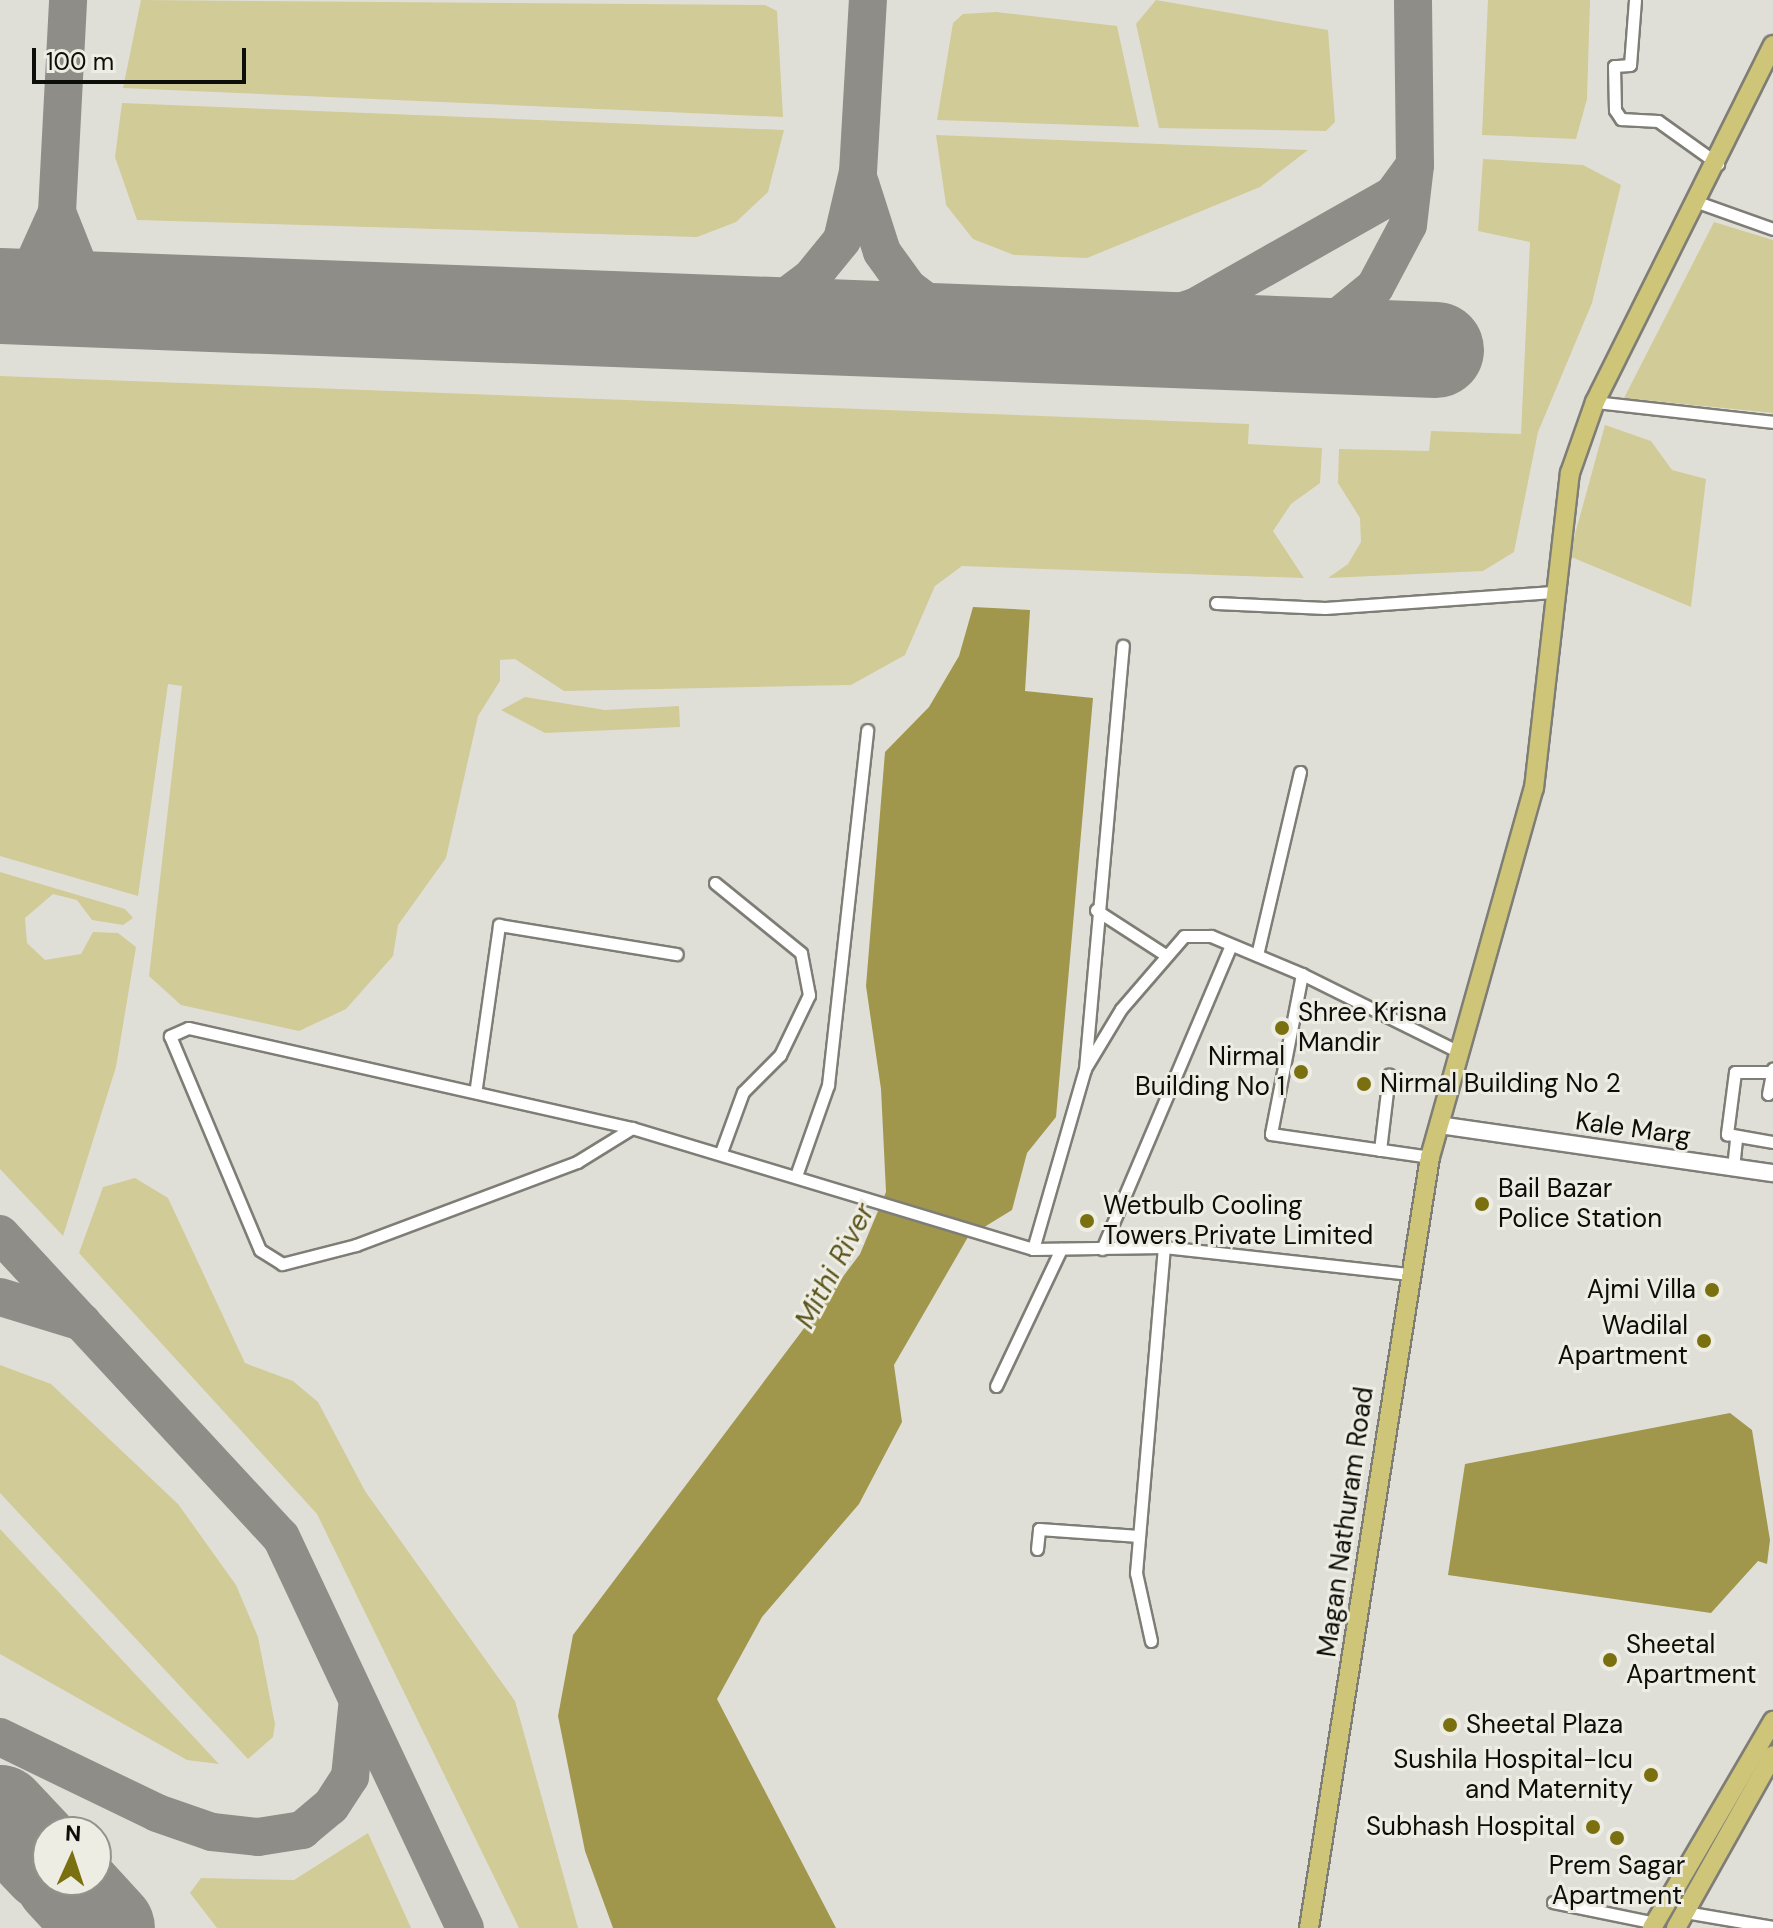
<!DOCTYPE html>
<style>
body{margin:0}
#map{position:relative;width:1773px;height:1928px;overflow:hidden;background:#e0dfd7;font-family:"DM Sans",sans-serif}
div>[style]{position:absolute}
.green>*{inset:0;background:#d1cb97}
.water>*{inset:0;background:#a0974d}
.taxiway>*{height:38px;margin:-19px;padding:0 19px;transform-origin:19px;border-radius:19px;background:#8e8d87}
.runway>*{height:96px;margin:-48px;padding:0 48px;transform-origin:48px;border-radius:48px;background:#8e8d87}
.roads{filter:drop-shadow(2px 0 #7e7d76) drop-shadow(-2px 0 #7e7d76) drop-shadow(0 2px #7e7d76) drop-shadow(0 -2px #7e7d76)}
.street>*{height:11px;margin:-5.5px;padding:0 5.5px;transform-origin:5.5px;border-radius:5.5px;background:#fff}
.secondary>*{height:16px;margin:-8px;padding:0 8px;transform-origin:8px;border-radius:8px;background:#fff}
.primary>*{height:18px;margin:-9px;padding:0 9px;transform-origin:9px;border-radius:9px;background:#cec578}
.dots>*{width:22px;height:22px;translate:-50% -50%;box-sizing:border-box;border:4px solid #edede4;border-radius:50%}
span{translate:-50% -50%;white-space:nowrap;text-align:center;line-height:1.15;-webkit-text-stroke:6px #edede4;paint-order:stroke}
.poi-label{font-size:26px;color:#0d0d0a}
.left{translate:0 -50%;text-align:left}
.right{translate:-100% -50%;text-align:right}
.street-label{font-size:26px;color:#0d0d0a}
.water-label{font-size:28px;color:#5c551d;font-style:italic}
.north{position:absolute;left:32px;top:1816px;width:80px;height:80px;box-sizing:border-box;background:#edede4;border:2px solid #93938d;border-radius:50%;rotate:3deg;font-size:22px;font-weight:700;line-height:32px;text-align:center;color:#0d0d0a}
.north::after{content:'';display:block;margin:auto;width:28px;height:36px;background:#7b7010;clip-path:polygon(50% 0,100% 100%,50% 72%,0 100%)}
.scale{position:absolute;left:32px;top:48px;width:214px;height:36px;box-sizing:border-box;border:4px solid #0d0d0a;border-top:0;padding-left:10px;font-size:24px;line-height:28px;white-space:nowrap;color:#0d0d0a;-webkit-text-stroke:6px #edede4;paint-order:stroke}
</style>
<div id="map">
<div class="green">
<div style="clip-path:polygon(141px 0,765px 5px,777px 11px,783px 117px,123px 88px)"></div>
<div style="clip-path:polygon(1156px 0,1328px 30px,1335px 122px,1326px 131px,1159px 128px,1136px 24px)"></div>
<div style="clip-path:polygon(1488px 0,1590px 0,1587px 99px,1576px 139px,1482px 135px)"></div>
<div style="clip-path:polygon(996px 12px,1117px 26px,1139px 127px,937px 120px,953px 23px,963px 14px)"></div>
<div style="clip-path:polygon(122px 103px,784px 130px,768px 192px,736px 222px,697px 237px,137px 220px,115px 157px)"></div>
<div style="clip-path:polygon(936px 135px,1308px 150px,1260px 187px,1087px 258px,1014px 255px,973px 239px,946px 205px)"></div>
<div style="clip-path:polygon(1483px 159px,1583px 165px,1621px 185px,1592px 303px,1538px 432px,1514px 552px,1483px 571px,1328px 578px,1348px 564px,1361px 542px,1360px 518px,1338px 483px,1339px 449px,1429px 451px,1431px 431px,1521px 434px,1530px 242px,1478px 231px)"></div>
<div style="clip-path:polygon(1714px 222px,1773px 240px,1773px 413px,1624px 398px)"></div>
<div style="clip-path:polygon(0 376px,1249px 424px,1248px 444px,1322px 448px,1320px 483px,1291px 504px,1273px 531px,1304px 578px,962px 566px,935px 586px,905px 655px,851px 685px,564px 691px,515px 659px,500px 660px,500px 681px,478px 716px,446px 858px,398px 925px,393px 956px,346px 1009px,299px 1031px,181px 1005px,149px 976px,182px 686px,168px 684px,138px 896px,0 856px)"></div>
<div style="clip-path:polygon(1605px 425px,1651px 441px,1672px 470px,1706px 479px,1691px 607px,1569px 556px)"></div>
<div style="clip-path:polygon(525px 697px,605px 710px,679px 706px,680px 727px,545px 733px,501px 710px)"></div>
<div style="clip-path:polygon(0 872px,125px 909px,133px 918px,123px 925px,92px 920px,77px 900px,53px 894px,25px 918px,27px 943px,45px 960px,81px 954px,93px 932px,118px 933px,136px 947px,116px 1067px,63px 1236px,0 1169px)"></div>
<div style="clip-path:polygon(135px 1178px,168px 1198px,245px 1363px,293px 1381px,318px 1402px,365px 1491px,515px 1701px,578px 1928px,519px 1928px,317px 1514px,79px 1253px,103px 1187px)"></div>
<div style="clip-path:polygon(0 1365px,51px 1384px,178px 1504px,236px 1585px,258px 1637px,275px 1724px,273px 1737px,248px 1759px,0 1493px)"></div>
<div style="clip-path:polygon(0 1529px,219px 1764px,187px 1760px,0 1654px)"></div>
<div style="clip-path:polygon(368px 1833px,411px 1928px,217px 1928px,190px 1893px,201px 1878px,294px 1880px)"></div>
</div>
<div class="water">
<div style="clip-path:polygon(973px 607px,1030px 610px,1025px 691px,1093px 698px,1056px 1117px,1027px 1153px,1012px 1210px,968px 1237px,894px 1365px,902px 1422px,859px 1504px,762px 1617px,717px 1699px,836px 1928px,613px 1928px,585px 1851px,558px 1716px,573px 1635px,860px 1254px,886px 1192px,881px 1089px,866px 986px,885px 752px,929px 707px,959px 656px)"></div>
<div style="clip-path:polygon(1730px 1413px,1752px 1430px,1770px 1540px,1767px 1564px,1758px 1561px,1711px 1613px,1448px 1575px,1465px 1464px)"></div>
</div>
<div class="taxiway">
<div style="left:860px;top:183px;width:72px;rotate:72.3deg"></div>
<div style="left:882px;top:252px;width:44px;rotate:54.2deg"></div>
<div style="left:908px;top:288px;width:50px;rotate:36.9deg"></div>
<div style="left:948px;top:318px;width:49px;rotate:17.7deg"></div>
<div style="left:57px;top:212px;width:57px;rotate:68.4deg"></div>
<div style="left:78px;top:265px;width:71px;rotate:30.5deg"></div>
<div style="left:0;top:287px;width:42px;rotate:-35.2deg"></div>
<div style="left:34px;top:263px;width:56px;rotate:-65.7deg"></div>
<div style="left:57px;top:212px;width:212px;rotate:-87deg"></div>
<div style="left:710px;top:323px;width:63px;rotate:-13.8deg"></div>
<div style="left:771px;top:308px;width:50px;rotate:-36.9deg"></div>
<div style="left:811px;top:278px;width:49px;rotate:-50.8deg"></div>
<div style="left:842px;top:240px;width:70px;rotate:-76.8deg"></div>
<div style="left:858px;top:172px;width:172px;rotate:-86.7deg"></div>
<div style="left:1101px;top:337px;width:99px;rotate:-17.7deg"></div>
<div style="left:1195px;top:307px;width:227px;rotate:-29.5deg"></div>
<div style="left:1393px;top:195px;width:37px;rotate:-54deg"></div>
<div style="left:1415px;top:165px;width:165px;rotate:-90.7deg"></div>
<div style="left:1279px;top:344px;width:43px;rotate:-16.3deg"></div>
<div style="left:1320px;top:332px;width:71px;rotate:-39.3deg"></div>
<div style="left:1375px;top:287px;width:70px;rotate:-62deg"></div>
<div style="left:1408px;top:225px;width:60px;rotate:-83.3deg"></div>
<div style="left:0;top:1234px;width:413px;rotate:47.2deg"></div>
<div style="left:281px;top:1537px;width:432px;rotate:64.8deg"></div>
<div style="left:0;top:1297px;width:86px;rotate:17deg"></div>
<div style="left:0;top:1737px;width:174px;rotate:25.8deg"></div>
<div style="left:157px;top:1813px;width:58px;rotate:19.1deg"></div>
<div style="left:212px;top:1832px;width:46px;rotate:6.2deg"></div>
<div style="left:258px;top:1837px;width:45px;rotate:-9deg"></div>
<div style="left:302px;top:1830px;width:38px;rotate:-40deg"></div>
<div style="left:331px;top:1806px;width:35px;rotate:-57deg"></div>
<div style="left:350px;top:1777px;width:69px;rotate:-84.2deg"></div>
</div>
<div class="runway">
<div style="left:0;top:296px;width:1437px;rotate:2.15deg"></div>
<div style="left:0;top:1813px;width:70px;rotate:46.7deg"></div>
<div style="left:63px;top:1880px;width:65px;rotate:47.5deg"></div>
</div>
<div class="roads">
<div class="street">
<div style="left:1635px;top:0;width:65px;rotate:94.4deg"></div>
<div style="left:1630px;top:65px;width:16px;rotate:176deg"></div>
<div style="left:1614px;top:66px;width:44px;rotate:88.7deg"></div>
<div style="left:1615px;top:110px;width:11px;rotate:56deg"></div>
<div style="left:1621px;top:119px;width:37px;rotate:3deg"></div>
<div style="left:1658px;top:121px;width:74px;rotate:35.6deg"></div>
<div style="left:1700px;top:203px;width:77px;rotate:19.6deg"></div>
<div style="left:1595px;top:402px;width:179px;rotate:6.4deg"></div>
<div style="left:1216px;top:603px;width:109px;rotate:2.6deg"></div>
<div style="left:1325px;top:608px;width:232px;rotate:-4deg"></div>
<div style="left:715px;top:883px;width:111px;rotate:39.1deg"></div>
<div style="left:801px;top:953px;width:43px;rotate:79.2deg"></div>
<div style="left:809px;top:995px;width:67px;rotate:115.8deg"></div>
<div style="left:780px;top:1055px;width:52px;rotate:135deg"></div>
<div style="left:743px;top:1092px;width:64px;rotate:110.1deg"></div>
<div style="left:1096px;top:910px;width:81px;rotate:32.9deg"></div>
<div style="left:1257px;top:955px;width:188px;rotate:-76.8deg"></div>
<div style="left:1302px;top:974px;width:163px;rotate:101deg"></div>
<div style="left:1271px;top:1134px;width:161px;rotate:8.2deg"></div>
<div style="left:1086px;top:1067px;width:68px;rotate:-58.9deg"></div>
<div style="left:1121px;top:1009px;width:96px;rotate:-49.2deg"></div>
<div style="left:1184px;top:936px;width:27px"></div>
<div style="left:1211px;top:936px;width:99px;rotate:22.7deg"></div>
<div style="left:1302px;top:974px;width:173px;rotate:26.4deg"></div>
<div style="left:1772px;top:1072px;width:37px;rotate:180deg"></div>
<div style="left:1735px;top:1072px;width:63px;rotate:97.4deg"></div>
<div style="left:1727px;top:1134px;width:47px;rotate:9.9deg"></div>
<div style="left:476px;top:1087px;width:164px;rotate:-81.9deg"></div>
<div style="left:499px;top:925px;width:180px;rotate:9.3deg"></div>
<div style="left:1768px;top:1094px;width:26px;rotate:-79deg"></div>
<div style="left:632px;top:1128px;width:455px;rotate:-167.3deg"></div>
<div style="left:188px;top:1028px;width:20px;rotate:156deg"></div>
<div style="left:170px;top:1036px;width:232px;rotate:67.2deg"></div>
<div style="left:260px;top:1250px;width:26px;rotate:32deg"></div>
<div style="left:282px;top:1264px;width:76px;rotate:-14.4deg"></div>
<div style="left:356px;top:1245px;width:236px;rotate:-20.6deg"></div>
<div style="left:577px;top:1162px;width:65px;rotate:-31.7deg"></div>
<div style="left:632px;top:1128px;width:419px;rotate:16.8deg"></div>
<div style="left:1033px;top:1249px;width:131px;rotate:-0.9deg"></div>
<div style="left:1164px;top:1247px;width:245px;rotate:6.3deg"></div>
<div style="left:1380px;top:1150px;width:76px;rotate:-83.2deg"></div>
<div style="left:1733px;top:1168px;width:29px;rotate:-84deg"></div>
<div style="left:797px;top:1173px;width:93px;rotate:-70.6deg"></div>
<div style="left:828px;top:1085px;width:357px;rotate:-83.7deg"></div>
<div style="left:1033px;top:1249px;width:187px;rotate:-73.9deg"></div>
<div style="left:1085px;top:1069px;width:425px;rotate:-84.9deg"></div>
<div style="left:1102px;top:1249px;width:330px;rotate:-67deg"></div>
<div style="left:996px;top:1386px;width:152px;rotate:-64.6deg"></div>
<div style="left:1037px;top:1549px;width:20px;rotate:-84deg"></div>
<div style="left:1039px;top:1529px;width:100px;rotate:4deg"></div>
<div style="left:1151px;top:1641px;width:70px;rotate:-102.4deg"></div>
<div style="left:1136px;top:1573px;width:327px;rotate:-85.1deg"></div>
<div style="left:1553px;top:1902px;width:104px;rotate:11.6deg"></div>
<div style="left:1685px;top:1912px;width:89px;rotate:9.7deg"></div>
</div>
<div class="secondary">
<div style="left:1439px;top:1125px;width:337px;rotate:8.2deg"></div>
</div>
<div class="primary">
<div style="left:1309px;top:1928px;width:780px;rotate:-81.08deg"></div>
<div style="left:1430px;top:1157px;width:383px;rotate:-74.3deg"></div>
<div style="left:1534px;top:788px;width:317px;rotate:-83.5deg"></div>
<div style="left:1570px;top:473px;width:75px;rotate:-70.6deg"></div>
<div style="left:1595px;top:402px;width:399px;rotate:-63.5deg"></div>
<div style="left:1652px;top:1928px;width:240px;rotate:-59.7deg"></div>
<div style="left:1676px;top:1928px;width:198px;rotate:-60.7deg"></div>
</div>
</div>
<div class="dots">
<div style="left:1282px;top:1028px;background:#7b7010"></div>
<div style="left:1301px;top:1072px;background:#7b7010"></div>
<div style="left:1364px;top:1084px;background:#7b7010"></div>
<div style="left:1482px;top:1204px;background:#7b7010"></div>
<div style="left:1087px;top:1221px;background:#7b7010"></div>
<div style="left:1712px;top:1290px;background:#7b7010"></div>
<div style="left:1704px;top:1341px;background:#7b7010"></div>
<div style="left:1610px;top:1660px;background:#7b7010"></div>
<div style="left:1450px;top:1725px;background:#7b7010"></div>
<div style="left:1651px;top:1775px;background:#7b7010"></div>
<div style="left:1593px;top:1827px;background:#7b7010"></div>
<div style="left:1617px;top:1838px;background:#7b7010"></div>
</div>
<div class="poi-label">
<span class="left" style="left:1298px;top:1028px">Shree Krisna<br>Mandir</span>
<span class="right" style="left:1285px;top:1072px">Nirmal<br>Building No 1</span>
<span class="left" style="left:1380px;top:1084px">Nirmal Building No 2</span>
<span class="left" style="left:1498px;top:1204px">Bail Bazar<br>Police Station</span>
<span class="left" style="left:1103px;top:1221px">Wetbulb Cooling<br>Towers Private Limited</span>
<span class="right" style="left:1696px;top:1290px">Ajmi Villa</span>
<span class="right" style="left:1688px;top:1341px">Wadilal<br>Apartment</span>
<span class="left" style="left:1626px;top:1660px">Sheetal<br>Apartment</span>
<span class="left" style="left:1466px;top:1725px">Sheetal Plaza</span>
<span class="right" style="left:1633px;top:1775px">Sushila Hospital-Icu<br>and Maternity</span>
<span class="right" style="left:1575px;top:1827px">Subhash Hospital</span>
<span style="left:1617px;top:1881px">Prem Sagar<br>Apartment</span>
</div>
<div class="street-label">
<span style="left:1633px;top:1129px;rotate:8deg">Kale Marg</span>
<span style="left:1346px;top:1522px;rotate:-82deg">Magan Nathuram Road</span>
</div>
<div class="water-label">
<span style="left:835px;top:1266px;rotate:-62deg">Mithi River</span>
</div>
<div class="north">N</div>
<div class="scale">100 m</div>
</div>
